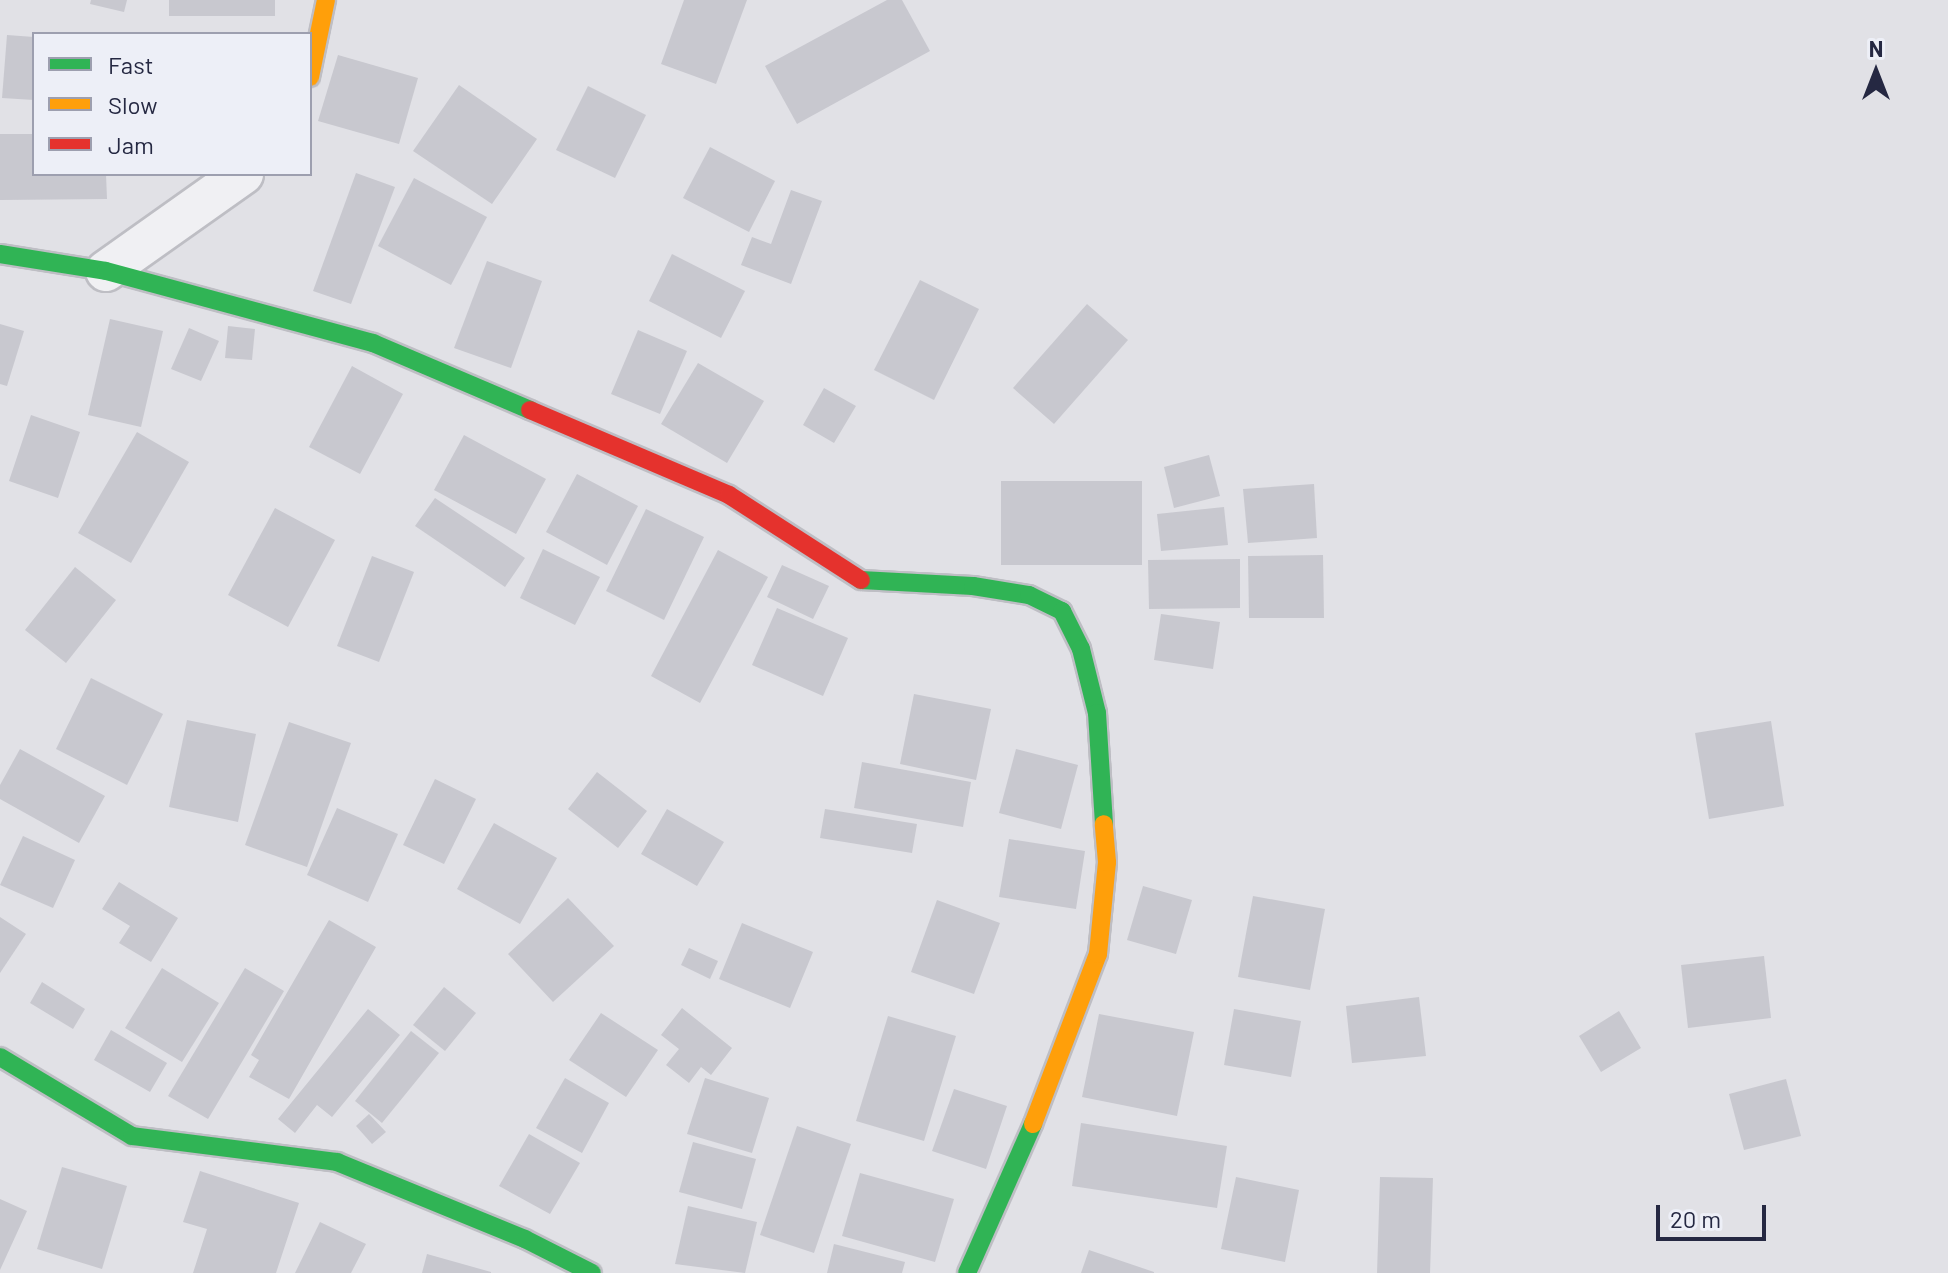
<!DOCTYPE html>
<style>
body{margin:0}
#map{position:relative;width:1948px;height:1273px;overflow:hidden;background:#e1e1e6;font-family:Barlow,sans-serif}
div>[style]{position:absolute}
.building>*{inset:0;background:#c8c8cf}
.roads{filter:drop-shadow(2px 0 #bebec4) drop-shadow(-2px 0 #bebec4) drop-shadow(0 2px #bebec4) drop-shadow(0 -2px #bebec4)}
.street>*{height:40px;margin:-20px;padding:0 20px;transform-origin:20px;border-radius:20px;background:#f0f0f3}
.fast>*{height:18px;margin:-9px;padding:0 9px;transform-origin:9px;border-radius:9px;background:#30b455}
.slow>*{height:18px;margin:-9px;padding:0 9px;transform-origin:9px;border-radius:9px;background:#ff9f0a}
.jam>*{height:18px;margin:-9px;padding:0 9px;transform-origin:9px;border-radius:9px;background:#e5322d}
span{translate:-50% -50%;white-space:nowrap;text-align:center;line-height:1.15;-webkit-text-stroke:6px #edeff7;paint-order:stroke}
.legend{position:absolute;left:32px;top:32px;width:280px;height:144px;box-sizing:border-box;background:#edeff7;border:2px solid #9d9faf;margin:0;padding:10px 14px;list-style:none;font-size:24px;color:#252842}
.legend li{display:flex;align-items:center;gap:16px;height:40px}
.legend b{width:40px;border:2px solid #9d9faf}
.north{position:absolute;left:1836px;top:32px;width:80px;height:80px;-webkit-text-stroke:6px #edeff7;paint-order:stroke;rotate:0deg;font-size:22px;font-weight:700;line-height:32px;text-align:center;color:#252842}
.north::after{content:'';display:block;margin:auto;width:28px;height:36px;background:#252842;clip-path:polygon(50% 0,100% 100%,50% 72%,0 100%)}
.scale{position:absolute;left:1656px;top:1205px;width:110px;height:36px;box-sizing:border-box;border:4px solid #252842;border-top:0;padding-left:10px;font-size:24px;line-height:28px;white-space:nowrap;color:#252842;-webkit-text-stroke:6px #edeff7;paint-order:stroke}
</style>
<div id="map">
<div class="building">
<div style="clip-path:polygon(91px 0,127px 0,124px 12px,90px 4px)"></div>
<div style="clip-path:polygon(169px 0,275px 0,275px 16px,169px 16px)"></div>
<div style="clip-path:polygon(684px 0,747px 0,716px 84px,661px 64px)"></div>
<div style="clip-path:polygon(887px 0,902px 0,930px 51px,797px 124px,765px 66px)"></div>
<div style="clip-path:polygon(7px 35px,34px 37px,34px 100px,2px 98px)"></div>
<div style="clip-path:polygon(338px 55px,418px 78px,399px 144px,318px 121px)"></div>
<div style="clip-path:polygon(459px 85px,537px 139px,492px 204px,413px 151px)"></div>
<div style="clip-path:polygon(588px 86px,646px 115px,615px 178px,556px 150px)"></div>
<div style="clip-path:polygon(0 134px,34px 134px,34px 174px,106px 174px,107px 199px,0 200px)"></div>
<div style="clip-path:polygon(710px 147px,775px 181px,749px 232px,683px 198px)"></div>
<div style="clip-path:polygon(356px 173px,395px 187px,351px 304px,313px 291px)"></div>
<div style="clip-path:polygon(414px 178px,487px 217px,451px 285px,378px 246px)"></div>
<div style="clip-path:polygon(791px 190px,822px 201px,791px 284px,741px 265px,752px 237px,771px 244px)"></div>
<div style="clip-path:polygon(672px 254px,745px 291px,721px 338px,649px 301px)"></div>
<div style="clip-path:polygon(487px 261px,542px 281px,511px 368px,454px 348px)"></div>
<div style="clip-path:polygon(920px 280px,979px 309px,934px 400px,874px 370px)"></div>
<div style="clip-path:polygon(1087px 304px,1128px 340px,1054px 424px,1013px 388px)"></div>
<div style="clip-path:polygon(110px 319px,163px 331px,141px 427px,88px 415px)"></div>
<div style="clip-path:polygon(0 324px,24px 331px,7px 386px,0 384px)"></div>
<div style="clip-path:polygon(228px 326px,255px 329px,252px 360px,225px 358px)"></div>
<div style="clip-path:polygon(189px 328px,219px 341px,201px 381px,171px 369px)"></div>
<div style="clip-path:polygon(638px 330px,687px 351px,660px 414px,611px 394px)"></div>
<div style="clip-path:polygon(698px 363px,764px 401px,727px 463px,661px 424px)"></div>
<div style="clip-path:polygon(352px 366px,403px 394px,360px 474px,309px 447px)"></div>
<div style="clip-path:polygon(824px 388px,856px 406px,834px 443px,803px 425px)"></div>
<div style="clip-path:polygon(31px 415px,80px 432px,58px 498px,9px 481px)"></div>
<div style="clip-path:polygon(137px 432px,189px 462px,131px 563px,78px 533px)"></div>
<div style="clip-path:polygon(464px 435px,546px 479px,516px 534px,434px 490px)"></div>
<div style="clip-path:polygon(1209px 455px,1220px 496px,1174px 508px,1164px 467px)"></div>
<div style="clip-path:polygon(577px 474px,638px 506px,607px 565px,546px 532px)"></div>
<div style="clip-path:polygon(1001px 481px,1142px 481px,1142px 565px,1001px 565px)"></div>
<div style="clip-path:polygon(1314px 484px,1317px 538px,1248px 543px,1243px 489px)"></div>
<div style="clip-path:polygon(435px 498px,525px 558px,505px 587px,415px 526px)"></div>
<div style="clip-path:polygon(1224px 507px,1228px 545px,1161px 551px,1157px 514px)"></div>
<div style="clip-path:polygon(275px 508px,335px 540px,288px 627px,228px 595px)"></div>
<div style="clip-path:polygon(646px 509px,704px 537px,664px 620px,606px 591px)"></div>
<div style="clip-path:polygon(543px 549px,600px 577px,575px 625px,520px 598px)"></div>
<div style="clip-path:polygon(718px 550px,768px 577px,700px 703px,651px 676px)"></div>
<div style="clip-path:polygon(1323px 555px,1324px 618px,1249px 618px,1248px 556px)"></div>
<div style="clip-path:polygon(372px 556px,414px 572px,379px 662px,337px 646px)"></div>
<div style="clip-path:polygon(1240px 559px,1240px 608px,1149px 609px,1148px 560px)"></div>
<div style="clip-path:polygon(782px 565px,829px 586px,813px 619px,767px 597px)"></div>
<div style="clip-path:polygon(75px 567px,116px 600px,66px 663px,25px 630px)"></div>
<div style="clip-path:polygon(777px 608px,848px 638px,823px 696px,752px 665px)"></div>
<div style="clip-path:polygon(1161px 614px,1220px 622px,1213px 669px,1154px 660px)"></div>
<div style="clip-path:polygon(91px 678px,163px 714px,127px 785px,56px 749px)"></div>
<div style="clip-path:polygon(914px 694px,991px 709px,976px 780px,900px 764px)"></div>
<div style="clip-path:polygon(187px 720px,256px 734px,238px 822px,169px 807px)"></div>
<div style="clip-path:polygon(1771px 721px,1784px 806px,1709px 819px,1695px 733px)"></div>
<div style="clip-path:polygon(289px 722px,351px 743px,307px 867px,245px 845px)"></div>
<div style="clip-path:polygon(20px 749px,105px 796px,79px 843px,0 799px,0 785px)"></div>
<div style="clip-path:polygon(1016px 749px,1078px 765px,1061px 829px,999px 813px)"></div>
<div style="clip-path:polygon(862px 762px,971px 782px,963px 827px,854px 808px)"></div>
<div style="clip-path:polygon(597px 772px,647px 811px,618px 848px,568px 809px)"></div>
<div style="clip-path:polygon(435px 779px,476px 799px,444px 864px,403px 845px)"></div>
<div style="clip-path:polygon(337px 808px,398px 834px,368px 902px,307px 875px)"></div>
<div style="clip-path:polygon(667px 809px,724px 842px,697px 886px,641px 854px)"></div>
<div style="clip-path:polygon(825px 809px,917px 824px,912px 853px,820px 838px)"></div>
<div style="clip-path:polygon(494px 823px,557px 858px,520px 924px,457px 889px)"></div>
<div style="clip-path:polygon(23px 836px,75px 860px,53px 908px,0 885px)"></div>
<div style="clip-path:polygon(1009px 839px,1085px 851px,1076px 909px,999px 897px)"></div>
<div style="clip-path:polygon(119px 882px,178px 918px,151px 962px,119px 943px,130px 926px,102px 909px)"></div>
<div style="clip-path:polygon(1143px 886px,1192px 900px,1176px 954px,1127px 940px)"></div>
<div style="clip-path:polygon(1253px 896px,1325px 909px,1310px 990px,1238px 977px)"></div>
<div style="clip-path:polygon(568px 898px,614px 946px,553px 1002px,508px 954px)"></div>
<div style="clip-path:polygon(937px 900px,1000px 923px,974px 994px,911px 972px)"></div>
<div style="clip-path:polygon(0 917px,26px 934px,0 973px)"></div>
<div style="clip-path:polygon(329px 920px,376px 947px,289px 1099px,249px 1077px,259px 1060px,251px 1055px)"></div>
<div style="clip-path:polygon(742px 923px,813px 952px,790px 1008px,719px 979px)"></div>
<div style="clip-path:polygon(689px 948px,718px 961px,710px 979px,681px 965px)"></div>
<div style="clip-path:polygon(1764px 956px,1771px 1018px,1688px 1028px,1681px 965px)"></div>
<div style="clip-path:polygon(162px 968px,219px 1003px,182px 1062px,125px 1028px)"></div>
<div style="clip-path:polygon(245px 968px,284px 991px,208px 1119px,168px 1096px)"></div>
<div style="clip-path:polygon(42px 982px,85px 1009px,73px 1029px,30px 1003px)"></div>
<div style="clip-path:polygon(444px 987px,476px 1013px,445px 1051px,413px 1025px)"></div>
<div style="clip-path:polygon(1419px 997px,1426px 1056px,1352px 1063px,1346px 1006px)"></div>
<div style="clip-path:polygon(682px 1008px,732px 1048px,711px 1075px,701px 1067px,689px 1083px,666px 1065px,679px 1049px,661px 1035px)"></div>
<div style="clip-path:polygon(368px 1009px,400px 1035px,332px 1117px,317px 1105px,295px 1133px,278px 1119px)"></div>
<div style="clip-path:polygon(1234px 1009px,1301px 1021px,1291px 1077px,1224px 1065px)"></div>
<div style="clip-path:polygon(1619px 1011px,1641px 1048px,1601px 1072px,1579px 1036px)"></div>
<div style="clip-path:polygon(601px 1013px,658px 1050px,626px 1097px,569px 1060px)"></div>
<div style="clip-path:polygon(1099px 1014px,1194px 1032px,1177px 1116px,1082px 1097px)"></div>
<div style="clip-path:polygon(888px 1016px,956px 1036px,924px 1141px,856px 1121px)"></div>
<div style="clip-path:polygon(111px 1030px,167px 1063px,150px 1092px,94px 1060px)"></div>
<div style="clip-path:polygon(411px 1031px,439px 1053px,382px 1123px,355px 1101px)"></div>
<div style="clip-path:polygon(565px 1078px,609px 1103px,582px 1153px,536px 1128px)"></div>
<div style="clip-path:polygon(705px 1078px,769px 1098px,752px 1153px,687px 1134px)"></div>
<div style="clip-path:polygon(1786px 1079px,1801px 1136px,1744px 1150px,1729px 1094px)"></div>
<div style="clip-path:polygon(954px 1089px,1007px 1106px,986px 1169px,932px 1151px)"></div>
<div style="clip-path:polygon(369px 1114px,386px 1132px,372px 1144px,356px 1126px)"></div>
<div style="clip-path:polygon(1081px 1123px,1227px 1146px,1217px 1208px,1072px 1186px)"></div>
<div style="clip-path:polygon(797px 1126px,851px 1144px,814px 1253px,760px 1235px)"></div>
<div style="clip-path:polygon(529px 1134px,580px 1163px,550px 1214px,499px 1186px)"></div>
<div style="clip-path:polygon(693px 1142px,756px 1159px,742px 1209px,679px 1192px)"></div>
<div style="clip-path:polygon(62px 1167px,127px 1186px,102px 1269px,37px 1249px)"></div>
<div style="clip-path:polygon(200px 1171px,299px 1203px,276px 1273px,193px 1273px,207px 1229px,183px 1222px)"></div>
<div style="clip-path:polygon(860px 1173px,954px 1199px,935px 1262px,842px 1236px)"></div>
<div style="clip-path:polygon(1236px 1177px,1299px 1190px,1285px 1262px,1221px 1249px)"></div>
<div style="clip-path:polygon(1380px 1177px,1433px 1178px,1430px 1273px,1377px 1273px)"></div>
<div style="clip-path:polygon(0 1199px,27px 1211px,0 1270px)"></div>
<div style="clip-path:polygon(688px 1206px,757px 1222px,745px 1273px,675px 1264px)"></div>
<div style="clip-path:polygon(320px 1222px,366px 1244px,351px 1273px,295px 1273px)"></div>
<div style="clip-path:polygon(834px 1244px,905px 1262px,902px 1273px,827px 1273px)"></div>
<div style="clip-path:polygon(1089px 1250px,1154px 1272px,1154px 1273px,1081px 1273px)"></div>
<div style="clip-path:polygon(427px 1254px,491px 1272px,491px 1273px,422px 1273px)"></div>
</div>
<div class="roads">
<div class="street">
<div style="left:106px;top:271px;width:168px;rotate:-35.3deg"></div>
</div>
<div class="fast">
<div style="left:0;top:254px;width:107px;rotate:9.1deg"></div>
<div style="left:106px;top:271px;width:277px;rotate:15.1deg"></div>
<div style="left:373px;top:343px;width:171px;rotate:23.1deg"></div>
<div style="left:861px;top:580px;width:112px;rotate:3.1deg"></div>
<div style="left:973px;top:586px;width:57px;rotate:9.1deg"></div>
<div style="left:1029px;top:595px;width:37px;rotate:26deg"></div>
<div style="left:1062px;top:611px;width:42px;rotate:63.4deg"></div>
<div style="left:1081px;top:649px;width:66px;rotate:76deg"></div>
<div style="left:1097px;top:713px;width:111px;rotate:86.4deg"></div>
<div style="left:0;top:1057px;width:154px;rotate:30.9deg"></div>
<div style="left:132px;top:1136px;width:207px;rotate:7.2deg"></div>
<div style="left:337px;top:1162px;width:203px;rotate:22.3deg"></div>
<div style="left:525px;top:1239px;width:75px;rotate:26.9deg"></div>
<div style="left:967px;top:1273px;width:163px;rotate:-66.1deg"></div>
</div>
<div class="slow">
<div style="left:310px;top:77px;width:79px;rotate:-78.3deg"></div>
<div style="left:1033px;top:1124px;width:182px;rotate:-69.1deg"></div>
<div style="left:1098px;top:954px;width:92px;rotate:-84.4deg"></div>
<div style="left:1107px;top:862px;width:38px;rotate:-95deg"></div>
</div>
<div class="jam">
<div style="left:530px;top:410px;width:216px;rotate:23.1deg"></div>
<div style="left:729px;top:495px;width:157px;rotate:32.8deg"></div>
</div>
</div>
<ul class="legend">
<li><b style="height:10px;background:#30b455"></b>Fast</li>
<li><b style="height:10px;background:#ff9f0a"></b>Slow</li>
<li><b style="height:10px;background:#e5322d"></b>Jam</li>
</ul>
<div class="north">N</div>
<div class="scale">20 m</div>
</div>
